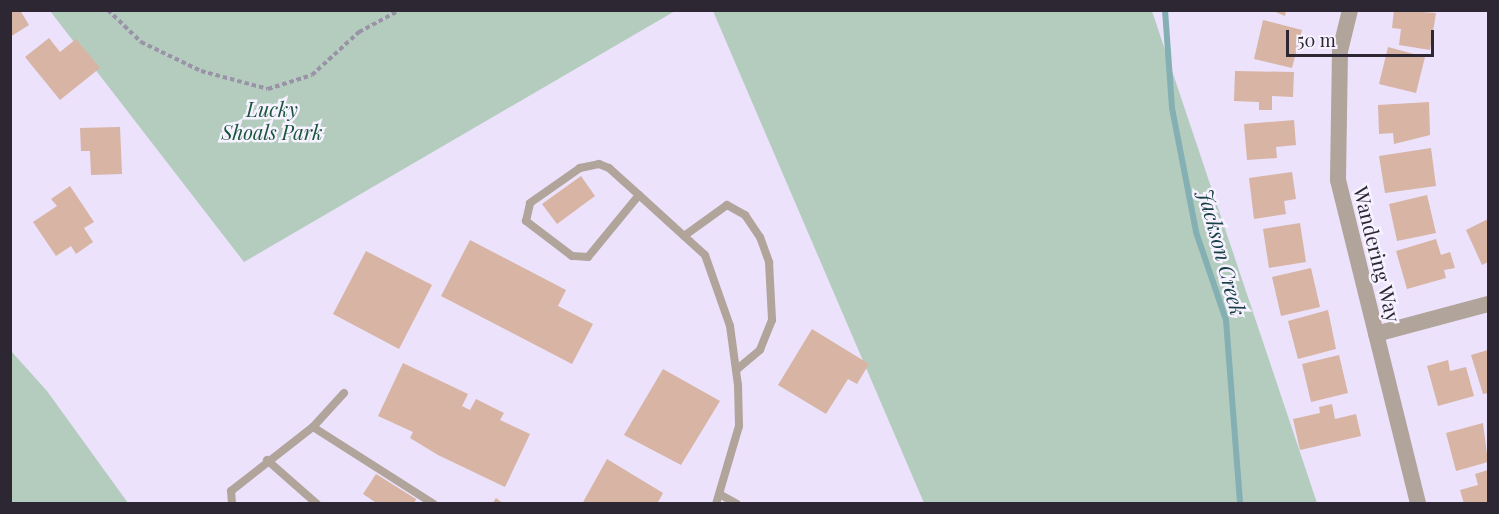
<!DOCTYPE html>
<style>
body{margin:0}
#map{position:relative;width:1499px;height:514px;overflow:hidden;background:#ece2fc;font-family:"Playfair Display",serif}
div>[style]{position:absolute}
.green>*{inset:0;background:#b4ccbe}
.stream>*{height:6px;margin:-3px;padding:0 3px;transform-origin:3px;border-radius:3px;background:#84b0b4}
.building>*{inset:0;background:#d7b4a3}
.path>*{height:4px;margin-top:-2px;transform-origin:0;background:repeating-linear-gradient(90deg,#9a92a6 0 4.5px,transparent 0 7.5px)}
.service>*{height:8px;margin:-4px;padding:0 4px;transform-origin:4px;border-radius:4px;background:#b1a49b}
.minor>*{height:16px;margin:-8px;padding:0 8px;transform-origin:8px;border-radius:8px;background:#b1a49b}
span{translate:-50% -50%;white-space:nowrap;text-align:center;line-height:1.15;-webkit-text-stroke:5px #f7f2ff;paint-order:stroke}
.park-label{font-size:20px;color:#18553a;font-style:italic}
.street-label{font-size:20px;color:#2c2733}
.water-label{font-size:21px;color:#174145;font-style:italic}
.frame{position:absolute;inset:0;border:12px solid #2c2733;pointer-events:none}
.scale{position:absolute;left:1286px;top:30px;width:148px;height:27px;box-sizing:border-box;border:3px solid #2c2733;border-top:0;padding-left:8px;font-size:18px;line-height:21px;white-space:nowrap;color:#2c2733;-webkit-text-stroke:4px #f7f2ff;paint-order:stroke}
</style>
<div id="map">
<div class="green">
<div style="clip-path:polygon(50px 11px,675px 11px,244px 262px)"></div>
<div style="clip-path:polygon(713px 11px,1152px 11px,1317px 503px,924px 503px)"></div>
<div style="clip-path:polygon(11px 351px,47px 391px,128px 503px,11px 503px)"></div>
</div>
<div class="stream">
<div style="left:1165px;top:10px;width:98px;rotate:85.9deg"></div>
<div style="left:1172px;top:108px;width:126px;rotate:79deg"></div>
<div style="left:1196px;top:232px;width:93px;rotate:71.2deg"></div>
<div style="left:1226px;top:320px;width:185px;rotate:85.6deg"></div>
</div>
<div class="building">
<div style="clip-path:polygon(10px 10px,20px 10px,29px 25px,10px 37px)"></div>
<div style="clip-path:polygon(1271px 10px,1286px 10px,1285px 16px)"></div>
<div style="clip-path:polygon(1394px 10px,1436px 13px,1430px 50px,1399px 45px,1401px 29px,1392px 28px)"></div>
<div style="clip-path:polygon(1263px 20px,1302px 30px,1292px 68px,1254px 59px)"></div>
<div style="clip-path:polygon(49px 38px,60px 52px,76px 39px,100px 68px,60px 100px,25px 57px)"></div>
<div style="clip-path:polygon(1388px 47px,1425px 57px,1416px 93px,1379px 84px)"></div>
<div style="clip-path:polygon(1235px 71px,1294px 72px,1293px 97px,1272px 96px,1272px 110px,1259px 110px,1259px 102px,1234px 101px)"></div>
<div style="clip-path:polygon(1429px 102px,1430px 135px,1394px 144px,1393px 133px,1379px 134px,1378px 105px)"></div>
<div style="clip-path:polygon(1294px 120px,1296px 145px,1276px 147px,1277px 158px,1247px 160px,1244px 124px)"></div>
<div style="clip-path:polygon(120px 127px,122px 174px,91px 175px,90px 151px,81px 151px,80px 128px)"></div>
<div style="clip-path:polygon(1431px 148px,1436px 186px,1385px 193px,1379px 156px)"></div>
<div style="clip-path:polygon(1292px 172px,1296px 199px,1284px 201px,1286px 214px,1254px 219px,1249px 178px)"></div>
<div style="clip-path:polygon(581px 176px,595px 196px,557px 224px,542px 204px)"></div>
<div style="clip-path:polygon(70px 186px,94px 222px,84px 228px,93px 242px,76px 254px,71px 246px,56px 256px,33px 222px,57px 206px,51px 199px)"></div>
<div style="clip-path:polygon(1427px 195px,1436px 233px,1397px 241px,1389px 204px)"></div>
<div style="clip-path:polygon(1488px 219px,1488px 262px,1482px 265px,1466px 230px)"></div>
<div style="clip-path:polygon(1300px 223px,1306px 262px,1269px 268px,1263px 229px)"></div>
<div style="clip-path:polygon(1436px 239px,1441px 255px,1450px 252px,1455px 268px,1444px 270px,1446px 278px,1407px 289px,1396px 251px)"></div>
<div style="clip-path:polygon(470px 240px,566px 290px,558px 306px,593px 324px,572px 364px,441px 296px)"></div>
<div style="clip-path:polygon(366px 251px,432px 285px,399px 349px,333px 314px)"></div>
<div style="clip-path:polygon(1311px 268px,1320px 307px,1281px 316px,1272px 277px)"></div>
<div style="clip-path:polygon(1328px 310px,1336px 349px,1298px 359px,1288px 321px)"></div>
<div style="clip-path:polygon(812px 329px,869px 364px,857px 384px,848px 379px,826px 414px,778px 385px)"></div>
<div style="clip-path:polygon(1488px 350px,1488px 393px,1483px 394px,1471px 355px)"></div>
<div style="clip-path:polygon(1339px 355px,1348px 393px,1311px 402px,1302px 364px)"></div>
<div style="clip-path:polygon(1448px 360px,1450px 371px,1466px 367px,1474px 396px,1438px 406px,1427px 366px)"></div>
<div style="clip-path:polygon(403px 363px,468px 394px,462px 406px,470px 410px,476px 399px,504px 413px,500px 420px,530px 434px,505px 487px,438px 455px,410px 438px,413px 432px,378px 416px)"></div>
<div style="clip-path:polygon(663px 369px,720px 401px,681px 465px,624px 435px)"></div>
<div style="clip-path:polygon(1332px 404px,1335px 419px,1356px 414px,1361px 436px,1300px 450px,1293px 419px,1320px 413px,1319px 407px)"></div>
<div style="clip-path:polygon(1483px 423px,1488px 462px,1456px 471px,1446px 433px)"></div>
<div style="clip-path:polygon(607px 459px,663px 493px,657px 504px,582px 504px)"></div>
<div style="clip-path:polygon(1488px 470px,1488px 504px,1464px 504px,1460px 490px,1478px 485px,1475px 474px)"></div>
<div style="clip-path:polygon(376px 474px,416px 499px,414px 504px,378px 504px,363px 494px)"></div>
<div style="clip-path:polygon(496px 498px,504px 504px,492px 504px)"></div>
</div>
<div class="path">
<div style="left:108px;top:10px;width:46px;rotate:44.1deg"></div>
<div style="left:141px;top:42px;width:67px;rotate:25.8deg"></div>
<div style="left:201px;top:71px;width:69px;rotate:15deg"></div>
<div style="left:268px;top:89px;width:46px;rotate:-17.7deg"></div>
<div style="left:312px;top:75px;width:64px;rotate:-42.5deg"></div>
<div style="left:359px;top:32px;width:47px;rotate:-28.2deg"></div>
</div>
<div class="service">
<div style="left:639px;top:195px;width:80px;rotate:129.4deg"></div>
<div style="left:588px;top:257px;width:16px;rotate:-176deg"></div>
<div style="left:572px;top:256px;width:58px;rotate:-142.7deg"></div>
<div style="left:526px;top:221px;width:18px;rotate:-77deg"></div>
<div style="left:530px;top:203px;width:61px;rotate:-35deg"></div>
<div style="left:580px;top:168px;width:19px;rotate:-12deg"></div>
<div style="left:599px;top:164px;width:11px;rotate:22deg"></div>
<div style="left:609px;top:168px;width:40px;rotate:42deg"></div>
<div style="left:639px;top:195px;width:89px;rotate:42.3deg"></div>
<div style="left:705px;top:255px;width:75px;rotate:70.6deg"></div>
<div style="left:730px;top:326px;width:60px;rotate:82.3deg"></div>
<div style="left:738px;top:385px;width:41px;rotate:88.6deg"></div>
<div style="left:739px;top:426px;width:81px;rotate:106.4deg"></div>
<div style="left:684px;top:236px;width:53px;rotate:-35.8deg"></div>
<div style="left:727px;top:205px;width:21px;rotate:29deg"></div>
<div style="left:745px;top:215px;width:27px;rotate:56deg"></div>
<div style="left:760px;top:237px;width:27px;rotate:70deg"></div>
<div style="left:769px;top:262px;width:58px;rotate:87deg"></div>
<div style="left:772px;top:320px;width:32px;rotate:112deg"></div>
<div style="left:760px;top:350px;width:31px;rotate:140deg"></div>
<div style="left:313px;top:427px;width:143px;rotate:32.5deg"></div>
<div style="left:267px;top:460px;width:67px;rotate:41.3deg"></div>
<div style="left:721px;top:495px;width:18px;rotate:29deg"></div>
<div style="left:232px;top:504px;width:13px;rotate:-94deg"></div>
<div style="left:231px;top:491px;width:104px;rotate:-38deg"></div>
<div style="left:313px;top:427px;width:46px;rotate:-47.6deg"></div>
</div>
<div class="minor">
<div style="left:1350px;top:10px;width:42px;rotate:103.7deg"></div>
<div style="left:1340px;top:51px;width:129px;rotate:90.9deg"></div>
<div style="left:1338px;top:180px;width:334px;rotate:76.1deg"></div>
<div style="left:1376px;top:334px;width:116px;rotate:-15deg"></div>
</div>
<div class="park-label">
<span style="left:272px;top:120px">Lucky<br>Shoals Park</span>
</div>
<div class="street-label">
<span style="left:1378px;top:254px;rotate:76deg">Wandering Way</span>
</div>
<div class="water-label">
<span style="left:1223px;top:252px;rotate:75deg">Jackson Creek</span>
</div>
<div class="frame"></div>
<div class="scale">50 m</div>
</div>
